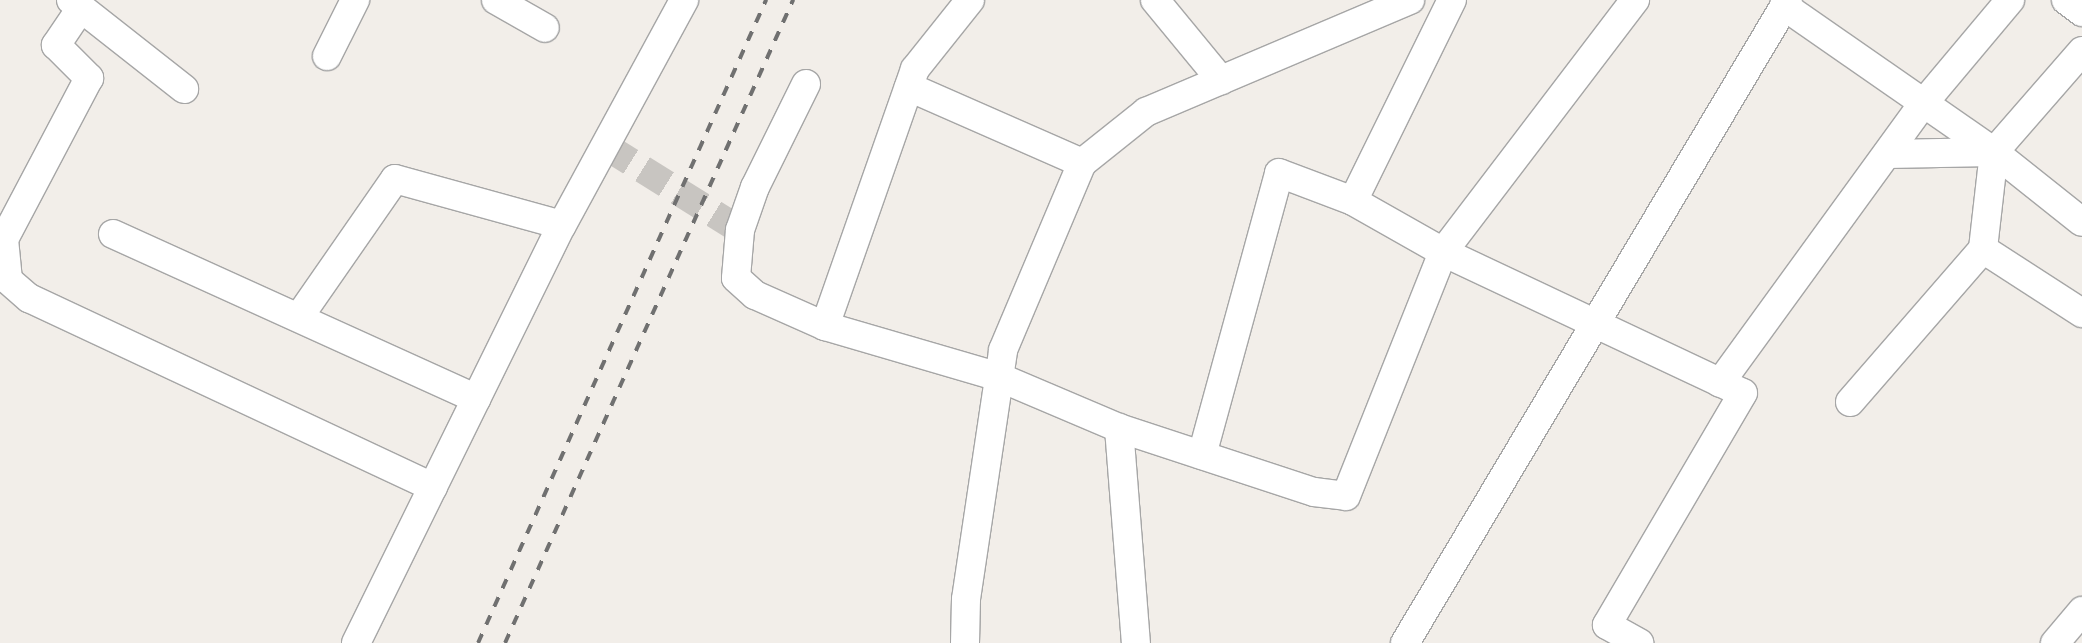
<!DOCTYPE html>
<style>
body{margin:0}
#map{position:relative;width:2082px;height:643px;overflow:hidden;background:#f2eee9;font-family:"Varela Round",sans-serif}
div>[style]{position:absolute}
.street-tunnel>*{height:28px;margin-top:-14px;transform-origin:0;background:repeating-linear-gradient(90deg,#c8c5c1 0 28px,transparent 0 42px)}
.roads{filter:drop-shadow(1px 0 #a6a6a6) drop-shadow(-1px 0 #a6a6a6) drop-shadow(0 1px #a6a6a6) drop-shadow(0 -1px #a6a6a6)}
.street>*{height:28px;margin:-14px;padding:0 14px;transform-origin:14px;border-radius:14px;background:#fff}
.rail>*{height:4px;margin-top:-2px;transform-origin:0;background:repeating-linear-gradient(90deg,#707070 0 10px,transparent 0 20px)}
span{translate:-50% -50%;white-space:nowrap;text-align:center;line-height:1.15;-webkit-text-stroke:5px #fff;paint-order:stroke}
</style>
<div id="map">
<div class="street-tunnel">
<div style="left:607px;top:147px;width:157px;rotate:32deg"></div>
</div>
<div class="roads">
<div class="street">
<div style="left:71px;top:0;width:144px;rotate:38.2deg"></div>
<div style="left:496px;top:0;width:56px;rotate:29.7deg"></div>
<div style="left:1155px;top:0;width:104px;rotate:50.5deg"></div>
<div style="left:2066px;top:0;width:20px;rotate:37deg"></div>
<div style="left:1784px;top:6px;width:256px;rotate:34.8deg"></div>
<div style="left:1994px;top:152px;width:112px;rotate:38.5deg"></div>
<div style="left:81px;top:8px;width:45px;rotate:124deg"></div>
<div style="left:56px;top:45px;width:47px;rotate:45deg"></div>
<div style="left:89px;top:78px;width:182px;rotate:117.8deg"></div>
<div style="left:4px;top:239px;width:41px;rotate:84.4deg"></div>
<div style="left:8px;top:280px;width:28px;rotate:41deg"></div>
<div style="left:29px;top:298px;width:446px;rotate:25.1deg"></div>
<div style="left:327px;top:56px;width:63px;rotate:-63.4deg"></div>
<div style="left:806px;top:84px;width:115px;rotate:116.3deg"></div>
<div style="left:755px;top:187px;width:46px;rotate:109.2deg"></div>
<div style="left:740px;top:230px;width:48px;rotate:94.8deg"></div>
<div style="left:736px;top:278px;width:25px;rotate:42deg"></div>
<div style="left:755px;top:295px;width:77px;rotate:23.9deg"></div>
<div style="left:825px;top:326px;width:181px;rotate:16.3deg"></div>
<div style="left:999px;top:377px;width:130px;rotate:23deg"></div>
<div style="left:1119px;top:428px;width:205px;rotate:18.2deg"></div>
<div style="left:1314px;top:492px;width:32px;rotate:7deg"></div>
<div style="left:1346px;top:496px;width:263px;rotate:-68.3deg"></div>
<div style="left:1443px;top:252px;width:317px;rotate:-52.7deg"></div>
<div style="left:909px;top:87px;width:189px;rotate:23.7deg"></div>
<div style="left:1994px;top:152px;width:134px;rotate:-48.9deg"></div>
<div style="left:1887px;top:154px;width:107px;rotate:-1.1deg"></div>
<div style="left:1994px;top:152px;width:98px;rotate:96.5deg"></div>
<div style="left:1353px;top:201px;width:224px;rotate:-63.8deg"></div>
<div style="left:113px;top:234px;width:399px;rotate:24.4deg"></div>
<div style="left:299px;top:317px;width:168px;rotate:-55.2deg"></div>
<div style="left:395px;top:179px;width:173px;rotate:15.4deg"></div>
<div style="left:825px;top:326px;width:272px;rotate:-70.7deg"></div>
<div style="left:915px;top:69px;width:88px;rotate:-51.4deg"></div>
<div style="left:1720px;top:383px;width:344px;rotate:-54deg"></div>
<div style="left:1922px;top:105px;width:137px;rotate:-50deg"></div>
<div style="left:1850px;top:402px;width:203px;rotate:-49deg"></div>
<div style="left:1983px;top:249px;width:118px;rotate:32.9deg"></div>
<div style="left:1119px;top:428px;width:216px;rotate:85.5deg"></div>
<div style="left:1202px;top:455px;width:292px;rotate:-74.7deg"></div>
<div style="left:1279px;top:173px;width:79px;rotate:20.7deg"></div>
<div style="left:1353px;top:201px;width:103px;rotate:29.5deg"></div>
<div style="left:1443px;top:252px;width:331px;rotate:25.2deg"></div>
<div style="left:1743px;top:393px;width:269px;rotate:120.4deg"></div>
<div style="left:1607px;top:625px;width:37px;rotate:29deg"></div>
<div style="left:356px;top:643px;width:466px;rotate:-63.8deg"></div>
<div style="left:562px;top:225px;width:256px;rotate:-61.5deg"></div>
<div style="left:965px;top:643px;width:44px;rotate:-88.7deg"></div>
<div style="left:966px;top:599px;width:252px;rotate:-81.5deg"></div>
<div style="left:1003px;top:350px;width:203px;rotate:-67.1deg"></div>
<div style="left:1082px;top:163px;width:82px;rotate:-38.6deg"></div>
<div style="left:1146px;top:112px;width:287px;rotate:-23deg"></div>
<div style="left:1405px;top:643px;width:748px;rotate:-59.22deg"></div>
<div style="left:2055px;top:643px;width:42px;rotate:-49.8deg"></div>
</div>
</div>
<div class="rail">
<div style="left:478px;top:643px;width:705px;rotate:-65.87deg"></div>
<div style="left:505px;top:643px;width:705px;rotate:-65.87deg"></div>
</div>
</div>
